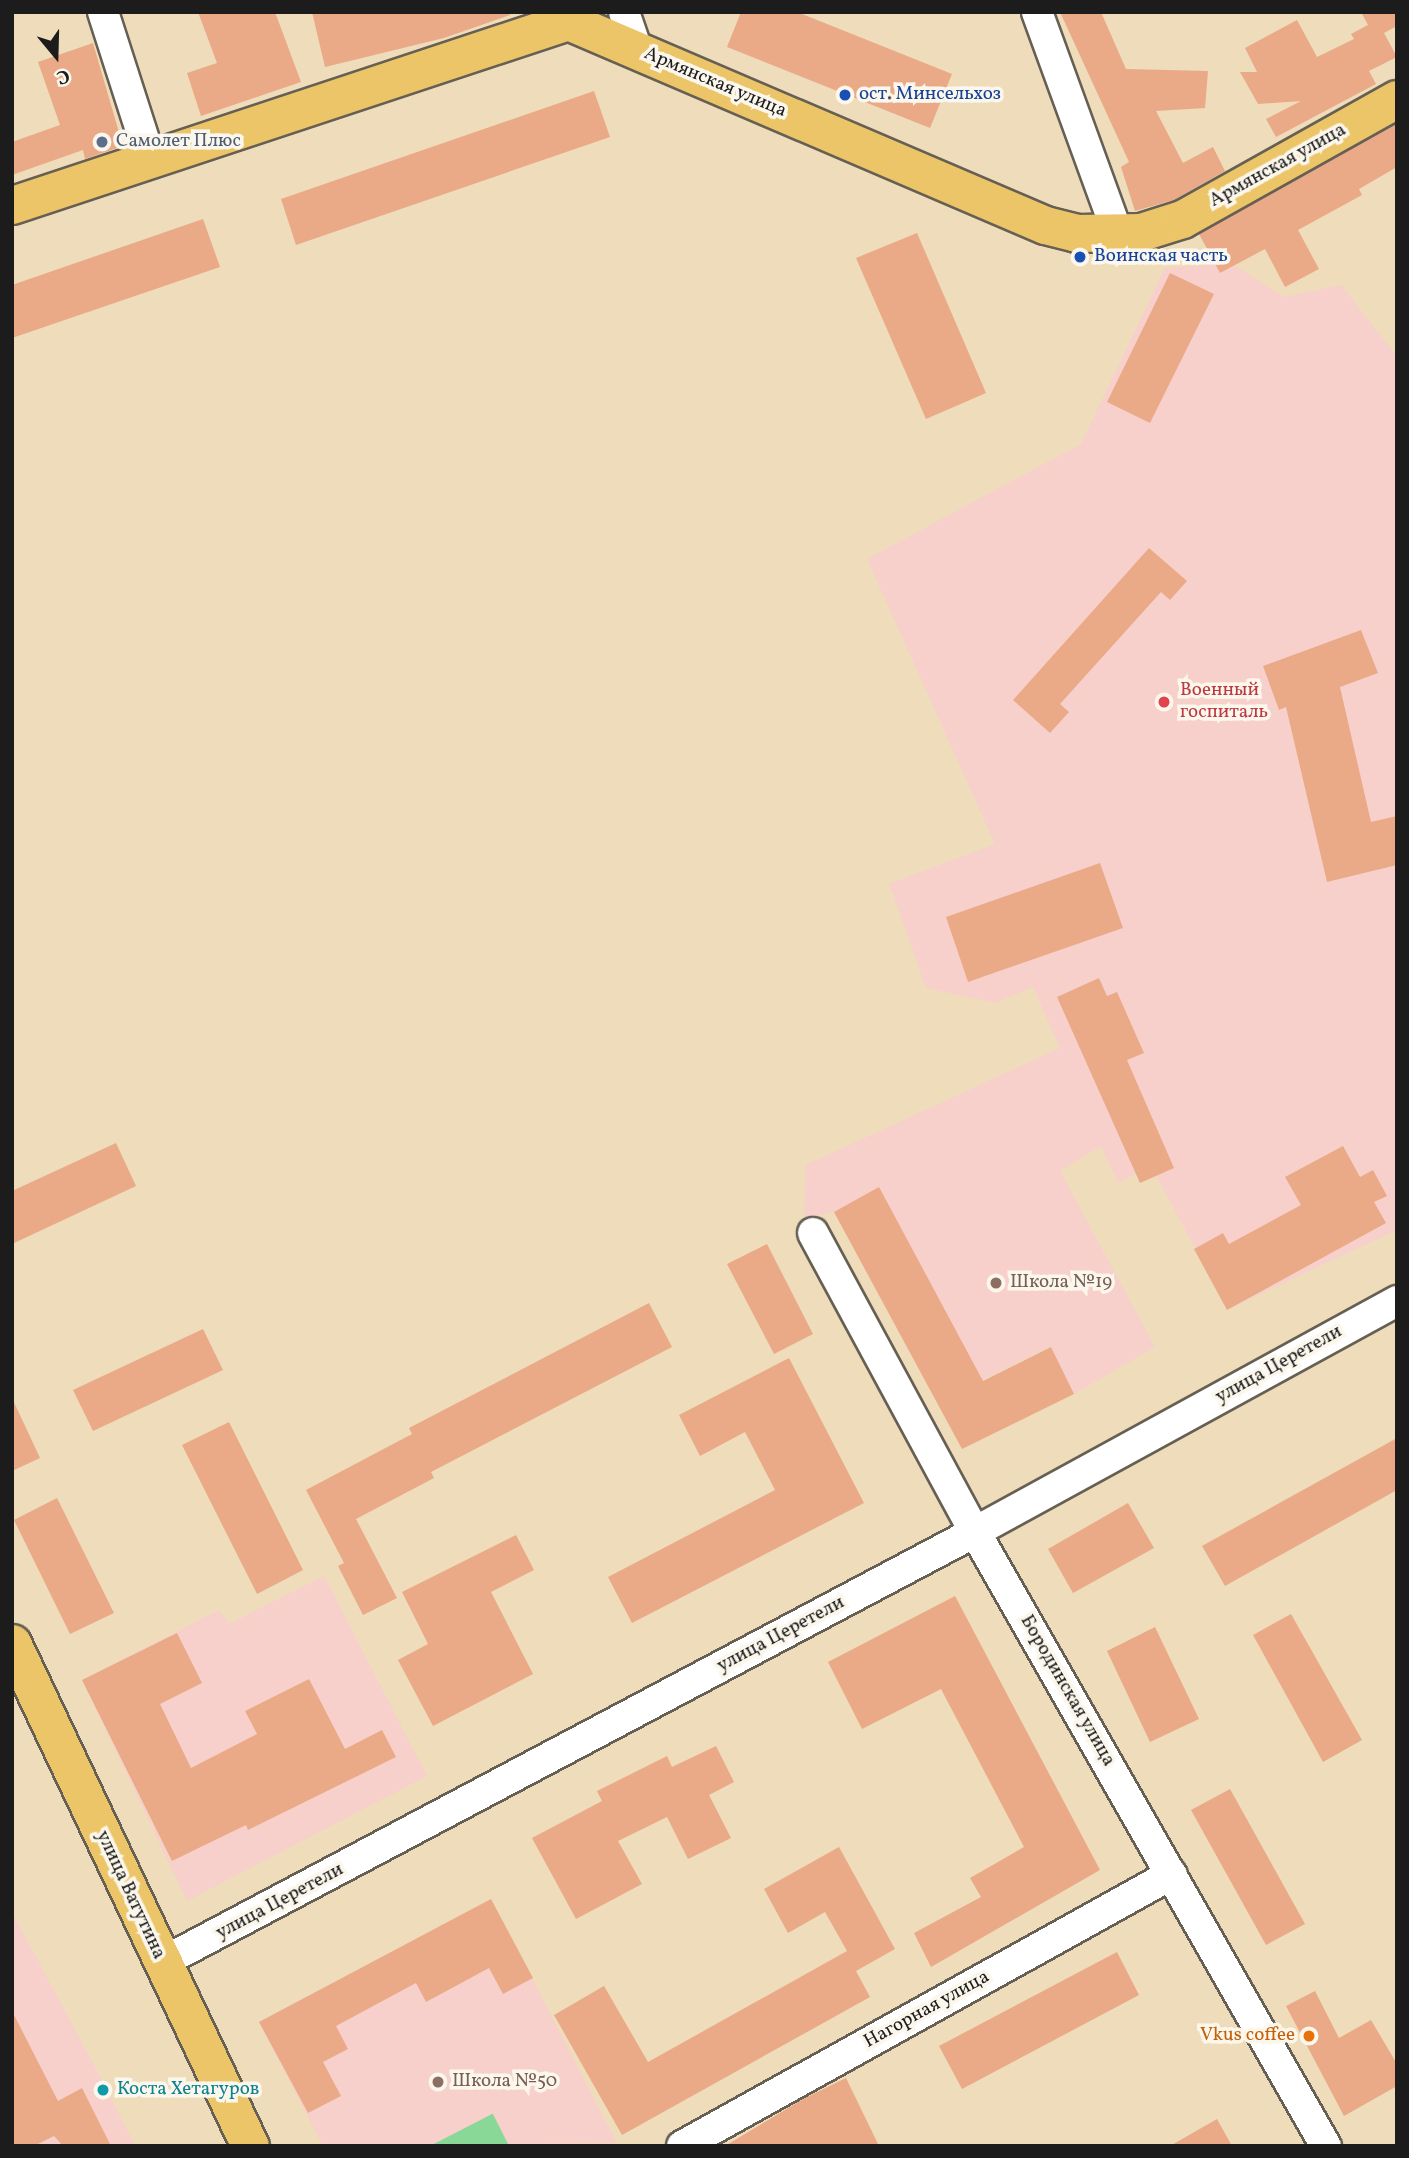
<!DOCTYPE html>
<meta charset="utf-8">
<style>
body{margin:0}
#map{position:relative;width:1409px;height:2158px;overflow:hidden;background:#eedcba;font-family:Vollkorn,serif}
div>[style]{position:absolute}
.built>*{inset:0;background:#f7d0cb}
.green>*{inset:0;background:#8ad897}
.building>*{inset:0;background:#eaaa87}
.roads{filter:drop-shadow(2px 0 #665f53) drop-shadow(-2px 0 #665f53) drop-shadow(0 2px #665f53) drop-shadow(0 -2px #665f53)}
.minor>*{height:30px;margin:-15px;padding:0 15px;transform-origin:15px;border-radius:15px;background:#fff}
.major>*{height:37px;margin:-18.5px;padding:0 18.5px;transform-origin:18.5px;border-radius:18.5px;background:#edc569}
.dots>*{width:19px;height:19px;translate:-50% -50%;box-sizing:border-box;border:4px solid #fbf7ec;border-radius:50%}
span{translate:-50% -50%;white-space:nowrap;text-align:center;line-height:1.15;-webkit-text-stroke:7px #fbf7ec;paint-order:stroke}
.street-label{font-size:19px;color:#1c1c1c}
.transit-label{font-size:19px;color:#164399}
.left{translate:0 -50%;text-align:left}
.service-label{font-size:19px;color:#4e5e75}
.health-label{font-size:19px;color:#be3a42}
.education-label{font-size:19px;color:#785e54}
.food-label{font-size:19px;color:#c56008}
.right{translate:-100% -50%;text-align:right}
.culture-label{font-size:19px;color:#0d838f}
.frame{position:absolute;inset:0;border:14px solid #1c1c1c;pointer-events:none}
.north{position:absolute;left:21px;top:21px;width:70px;height:70px;-webkit-text-stroke:5px #fbf7ec;paint-order:stroke;rotate:161deg;font-size:19px;font-weight:700;line-height:28px;text-align:center;color:#1c1c1c}
.north::after{content:'';display:block;margin:auto;width:24px;height:32px;background:#1c1c1c;clip-path:polygon(50% 0,100% 100%,50% 72%,0 100%)}
</style>
<div id="map">
<div class="built">
<div style="clip-path:polygon(1231px 263px,1284px 297px,1341px 285px,1397px 357px,1397px 1230px,1228px 1309px,1151px 1166px,1118px 1183px,1101px 1146px,1060px 1171px,1155px 1347px,1074px 1394px,1050px 1347px,937px 1402px,834px 1212px,804px 1218px,806px 1165px,1060px 1048px,1033px 987px,995px 1003px,926px 988px,889px 884px,995px 844px,867px 559px,1081px 444px,1165px 268px)"></div>
<div style="clip-path:polygon(324px 1576px,427px 1776px,187px 1901px,82px 1680px,219px 1610px,229px 1624px)"></div>
<div style="clip-path:polygon(491px 1899px,617px 2143px,323px 2146px,259px 2022px)"></div>
<div style="clip-path:polygon(12px 1912px,94px 2065px,135px 2146px,12px 2146px)"></div>
</div>
<div class="green">
<div style="clip-path:polygon(493px 2114px,509px 2146px,430px 2146px,492px 2114px)"></div>
</div>
<div class="building">
<div style="clip-path:polygon(198px 12px,275px 12px,301px 82px,201px 116px,187px 73px,217px 63px)"></div>
<div style="clip-path:polygon(312px 12px,509px 12px,510px 15px,444px 38px,325px 67px)"></div>
<div style="clip-path:polygon(741px 12px,797px 12px,952px 74px,930px 128px,727px 47px)"></div>
<div style="clip-path:polygon(1060px 12px,1101px 12px,1126px 69px,1208px 71px,1205px 108px,1156px 111px,1183px 163px,1213px 147px,1225px 171px,1174px 200px,1135px 211px,1121px 167px,1129px 162px)"></div>
<div style="clip-path:polygon(1361px 12px,1397px 12px,1397px 26px,1384px 33px,1397px 57px,1369px 71px,1376px 84px,1276px 137px,1266px 119px,1301px 101px,1258px 104px,1240px 72px,1257px 72px,1245px 48px,1297px 20px,1317px 57px,1354px 39px,1351px 34px,1368px 25px)"></div>
<div style="clip-path:polygon(93px 43px,123px 146px,85px 159px,83px 150px,12px 175px,12px 142px,60px 125px,38px 62px)"></div>
<div style="clip-path:polygon(594px 91px,610px 137px,296px 245px,281px 199px)"></div>
<div style="clip-path:polygon(1397px 123px,1397px 167px,1359px 189px,1362px 195px,1298px 230px,1319px 269px,1285px 287px,1265px 249px,1220px 273px,1199px 234px)"></div>
<div style="clip-path:polygon(203px 219px,220px 267px,12px 338px,12px 285px)"></div>
<div style="clip-path:polygon(917px 233px,986px 393px,926px 419px,856px 258px)"></div>
<div style="clip-path:polygon(1170px 273px,1214px 294px,1150px 423px,1107px 402px)"></div>
<div style="clip-path:polygon(1149px 548px,1187px 581px,1170px 600px,1161px 592px,1060px 704px,1069px 712px,1050px 733px,1013px 700px)"></div>
<div style="clip-path:polygon(1361px 630px,1378px 673px,1340px 687px,1371px 822px,1397px 816px,1397px 865px,1327px 882px,1286px 707px,1279px 710px,1263px 666px)"></div>
<div style="clip-path:polygon(1100px 863px,1123px 928px,968px 982px,946px 917px)"></div>
<div style="clip-path:polygon(1099px 978px,1107px 996px,1117px 992px,1144px 1053px,1127px 1060px,1174px 1168px,1140px 1183px,1057px 997px)"></div>
<div style="clip-path:polygon(116px 1143px,136px 1186px,12px 1244px,12px 1191px)"></div>
<div style="clip-path:polygon(1343px 1146px,1360px 1177px,1373px 1170px,1387px 1196px,1374px 1202px,1386px 1223px,1227px 1310px,1194px 1249px,1223px 1233px,1229px 1244px,1301px 1205px,1285px 1177px)"></div>
<div style="clip-path:polygon(879px 1187px,983px 1381px,1051px 1347px,1074px 1394px,962px 1449px,834px 1212px)"></div>
<div style="clip-path:polygon(767px 1244px,813px 1334px,774px 1354px,727px 1264px)"></div>
<div style="clip-path:polygon(649px 1303px,672px 1347px,431px 1472px,434px 1478px,356px 1519px,397px 1598px,363px 1615px,338px 1566px,344px 1563px,306px 1490px,412px 1434px,409px 1428px)"></div>
<div style="clip-path:polygon(203px 1329px,223px 1370px,93px 1431px,73px 1390px)"></div>
<div style="clip-path:polygon(789px 1358px,864px 1503px,632px 1623px,608px 1577px,775px 1490px,745px 1432px,700px 1456px,679px 1415px)"></div>
<div style="clip-path:polygon(12px 1398px,40px 1458px,12px 1471px)"></div>
<div style="clip-path:polygon(229px 1422px,303px 1570px,257px 1594px,182px 1445px)"></div>
<div style="clip-path:polygon(1397px 1438px,1397px 1490px,1225px 1586px,1202px 1546px)"></div>
<div style="clip-path:polygon(57px 1498px,114px 1613px,70px 1634px,14px 1520px)"></div>
<div style="clip-path:polygon(1128px 1503px,1154px 1548px,1073px 1593px,1048px 1549px)"></div>
<div style="clip-path:polygon(516px 1535px,534px 1570px,491px 1592px,533px 1674px,433px 1726px,398px 1660px,428px 1644px,402px 1592px)"></div>
<div style="clip-path:polygon(955px 1596px,1100px 1870px,931px 1967px,914px 1933px,981px 1897px,970px 1878px,1024px 1847px,941px 1689px,862px 1729px,828px 1662px)"></div>
<div style="clip-path:polygon(1291px 1614px,1362px 1740px,1323px 1762px,1253px 1635px)"></div>
<div style="clip-path:polygon(1155px 1627px,1199px 1719px,1150px 1742px,1107px 1651px)"></div>
<div style="clip-path:polygon(177px 1633px,202px 1683px,160px 1704px,191px 1768px,257px 1734px,245px 1711px,309px 1679px,345px 1749px,382px 1730px,396px 1757px,248px 1830px,246px 1825px,172px 1861px,82px 1680px)"></div>
<div style="clip-path:polygon(716px 1746px,734px 1782px,709px 1795px,731px 1838px,688px 1859px,667px 1817px,618px 1841px,642px 1884px,576px 1919px,532px 1838px,602px 1801px,597px 1791px,667px 1756px,672px 1767px)"></div>
<div style="clip-path:polygon(1230px 1789px,1305px 1924px,1266px 1945px,1191px 1810px)"></div>
<div style="clip-path:polygon(839px 1847px,895px 1949px,856px 1971px,870px 1997px,622px 2135px,554px 2015px,604px 1986px,648px 2062px,847px 1951px,825px 1912px,788px 1933px,764px 1889px)"></div>
<div style="clip-path:polygon(491px 1899px,533px 1978px,503px 1994px,489px 1968px,426px 2002px,416px 1983px,336px 2026px,348px 2049px,323px 2062px,341px 2096px,308px 2113px,259px 2022px)"></div>
<div style="clip-path:polygon(1117px 1952px,1139px 1995px,962px 2089px,939px 2046px)"></div>
<div style="clip-path:polygon(1315px 1991px,1339px 2038px,1371px 2020px,1397px 2064px,1397px 2086px,1344px 2116px,1286px 2006px)"></div>
<div style="clip-path:polygon(12px 2011px,58px 2101px,82px 2088px,111px 2146px,63px 2146px,54px 2136px,34px 2146px,12px 2146px)"></div>
<div style="clip-path:polygon(846px 2078px,879px 2146px,725px 2146px,803px 2099px)"></div>
<div style="clip-path:polygon(1217px 2119px,1232px 2146px,1170px 2146px)"></div>
</div>
<div class="roads">
<div class="minor">
<div style="left:103px;top:12px;width:153px;rotate:72.2deg"></div>
<div style="left:624px;top:12px;width:40px;rotate:71.1deg"></div>
<div style="left:1037px;top:12px;width:237px;rotate:70deg"></div>
<div style="left:813px;top:1233px;width:340px;rotate:61.6deg"></div>
<div style="left:975px;top:1532px;width:707px;rotate:60.25deg"></div>
<div style="left:161px;top:1963px;width:921px;rotate:-27.9deg"></div>
<div style="left:975px;top:1532px;width:481px;rotate:-28.7deg"></div>
<div style="left:682px;top:2146px;width:560px;rotate:-29.03deg"></div>
</div>
<div class="major">
<div style="left:12px;top:205px;width:586px;rotate:-18.31deg"></div>
<div style="left:568px;top:21px;width:519px;rotate:23.16deg"></div>
<div style="left:1045px;top:225px;width:32px;rotate:14deg"></div>
<div style="left:1076px;top:233px;width:65px;rotate:-0.9deg"></div>
<div style="left:1141px;top:232px;width:43px;rotate:-17.6deg"></div>
<div style="left:1182px;top:219px;width:246px;rotate:-29.2deg"></div>
<div style="left:12px;top:1643px;width:556px;rotate:64.68deg"></div>
</div>
</div>
<div class="dots">
<div style="left:845px;top:95px;background:#1a4fb4"></div>
<div style="left:102px;top:142px;background:#5c6f8a"></div>
<div style="left:1080px;top:257px;background:#1a4fb4"></div>
<div style="left:1164px;top:702px;background:#e0444e"></div>
<div style="left:996px;top:1283px;background:#8d6e63"></div>
<div style="left:1309px;top:2036px;background:#e8710a"></div>
<div style="left:438px;top:2082px;background:#8d6e63"></div>
<div style="left:103px;top:2090px;background:#0f9aa8"></div>
</div>
<div class="street-label">
<span style="left:715px;top:83px;rotate:23deg">Армянская улица</span>
<span style="left:1278px;top:166px;rotate:-29deg">Армянская улица</span>
<span style="left:1279px;top:1365px;rotate:-29deg">улица Церетели</span>
<span style="left:781px;top:1635px;rotate:-28deg">улица Церетели</span>
<span style="left:1067px;top:1691px;rotate:60deg">Бородинская улица</span>
<span style="left:130px;top:1895px;rotate:65deg">улица Ватутина</span>
<span style="left:280px;top:1902px;rotate:-28deg">улица Церетели</span>
<span style="left:927px;top:2010px;rotate:-29deg">Нагорная улица</span>
</div>
<div class="transit-label">
<span class="left" style="left:859px;top:95px">ост. Минсельхоз</span>
<span class="left" style="left:1094px;top:257px">Воинская часть</span>
</div>
<div class="service-label">
<span class="left" style="left:116px;top:142px">Самолет Плюс</span>
</div>
<div class="health-label">
<span class="left" style="left:1180px;top:702px">Военный<br>госпиталь</span>
</div>
<div class="education-label">
<span class="left" style="left:1010px;top:1283px">Школа №19</span>
<span class="left" style="left:452px;top:2082px">Школа №50</span>
</div>
<div class="food-label">
<span class="right" style="left:1295px;top:2036px">Vkus coffee</span>
</div>
<div class="culture-label">
<span class="left" style="left:117px;top:2090px">Коста Хетагуров</span>
</div>
<div class="frame"></div>
<div class="north">С</div>
</div>
